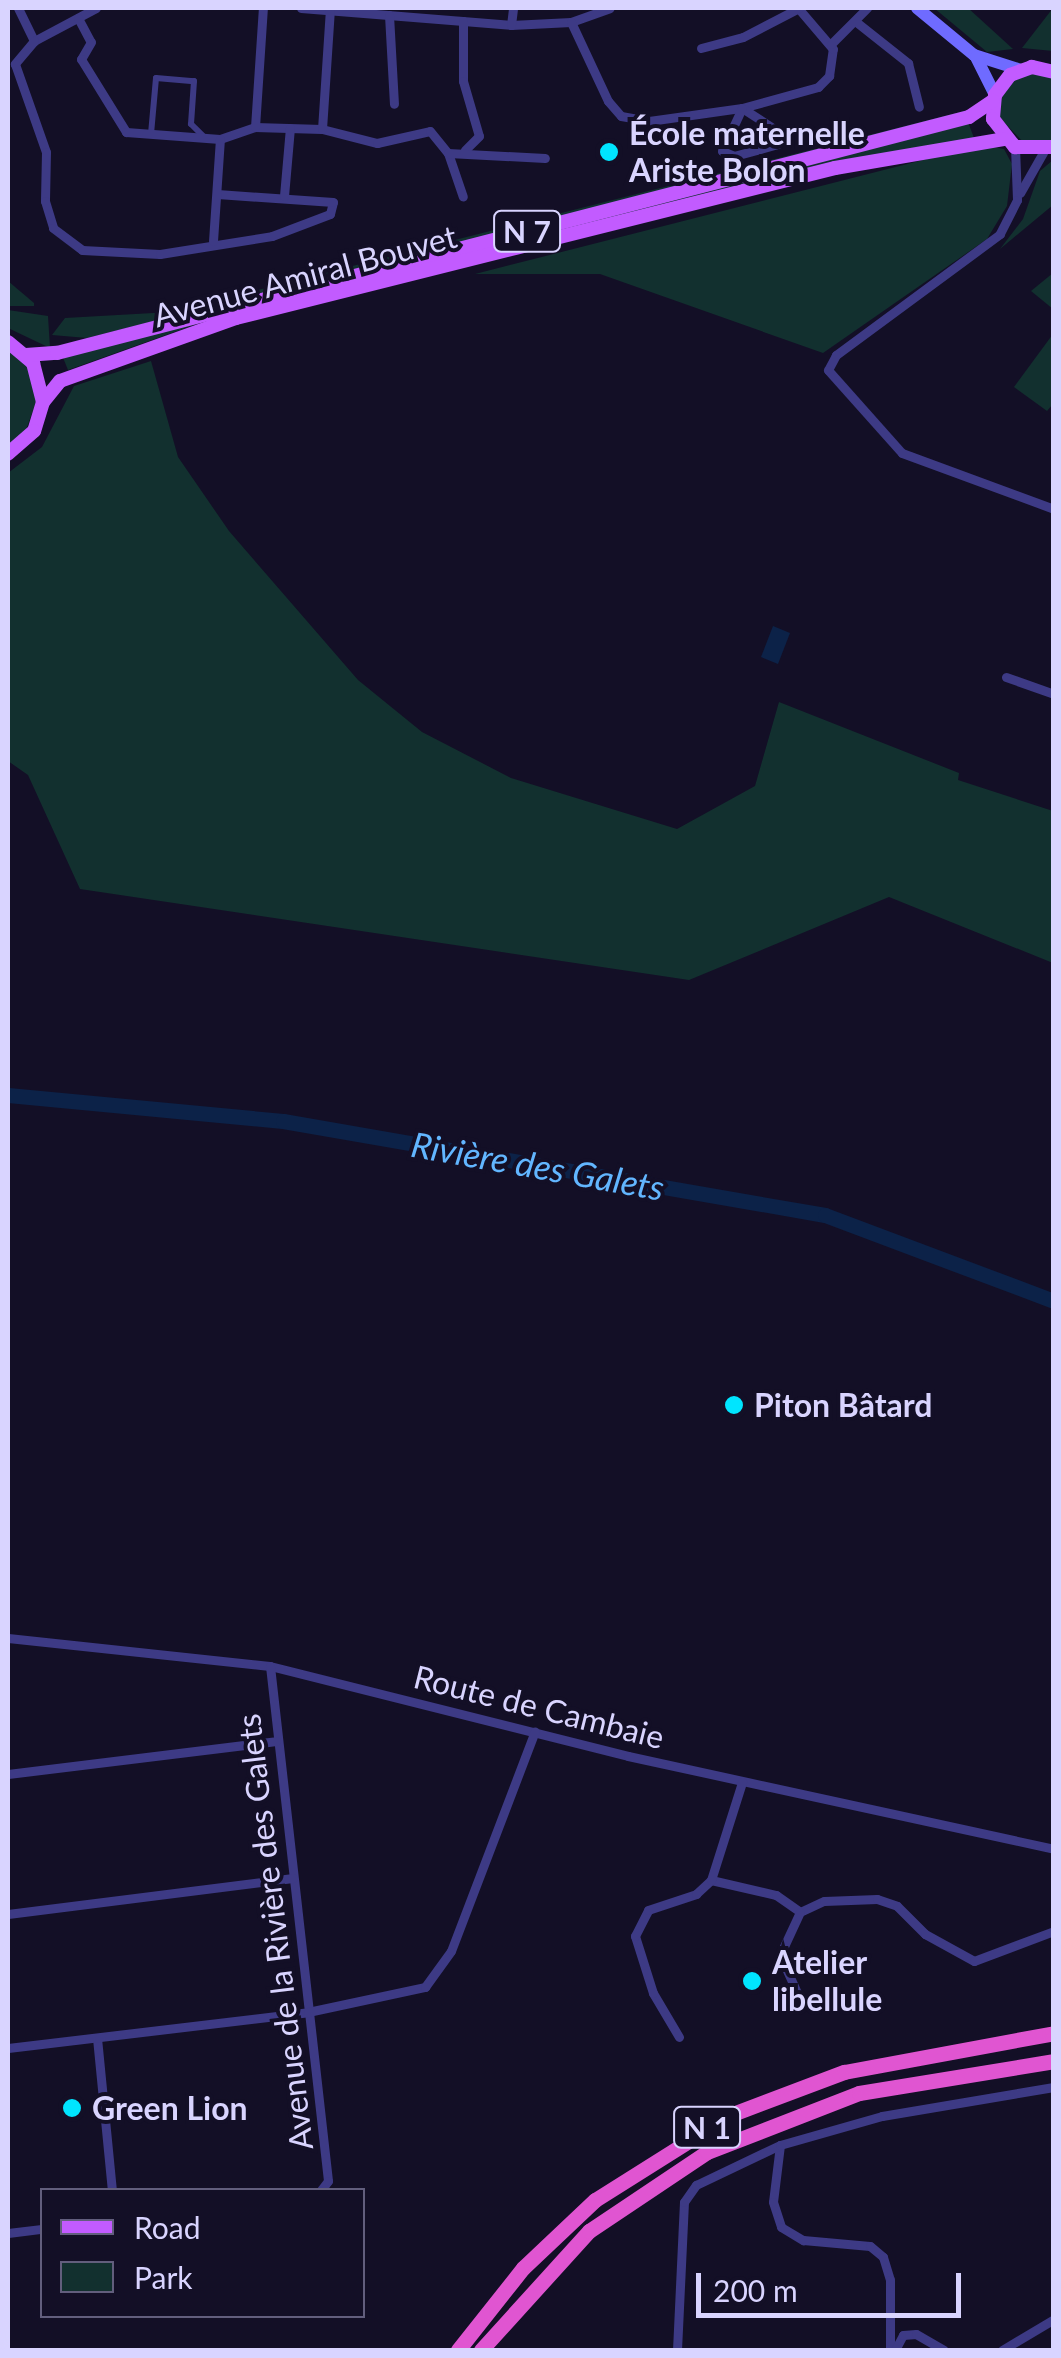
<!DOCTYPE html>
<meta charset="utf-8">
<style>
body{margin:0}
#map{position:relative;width:1061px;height:2358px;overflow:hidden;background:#130f26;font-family:Lato,sans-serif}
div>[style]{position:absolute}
.green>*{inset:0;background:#12302f}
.water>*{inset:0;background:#0c2248}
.river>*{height:15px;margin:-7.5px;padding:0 7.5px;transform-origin:7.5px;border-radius:7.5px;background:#0c2248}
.pedestrian>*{height:6px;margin:-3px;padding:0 3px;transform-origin:3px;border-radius:3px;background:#3d3a85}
.minor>*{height:9px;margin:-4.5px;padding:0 4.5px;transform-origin:4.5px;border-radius:4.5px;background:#3d3a85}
.secondary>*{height:12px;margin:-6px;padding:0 6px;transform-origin:6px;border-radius:6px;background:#6f6bff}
.primary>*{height:14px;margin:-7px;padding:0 7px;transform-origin:7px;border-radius:7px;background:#c25bff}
.trunk>*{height:15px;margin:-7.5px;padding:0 7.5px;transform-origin:7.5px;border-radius:7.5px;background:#e055d1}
.dots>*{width:28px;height:28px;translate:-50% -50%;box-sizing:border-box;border:5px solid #130f26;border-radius:50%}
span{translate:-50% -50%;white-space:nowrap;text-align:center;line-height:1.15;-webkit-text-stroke:8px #130f26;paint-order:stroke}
.shield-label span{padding:2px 8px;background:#130f26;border:2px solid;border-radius:8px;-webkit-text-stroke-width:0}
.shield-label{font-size:30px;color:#d9d4ff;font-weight:700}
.poi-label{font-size:32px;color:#d9d4ff;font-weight:700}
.left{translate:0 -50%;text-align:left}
.street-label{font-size:32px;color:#d9d4ff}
.water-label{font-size:35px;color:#62b6ff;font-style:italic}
.frame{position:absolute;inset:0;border:10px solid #d9d4ff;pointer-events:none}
.legend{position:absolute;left:40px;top:2188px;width:325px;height:130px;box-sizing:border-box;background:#130f26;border:2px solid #625e7d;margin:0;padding:12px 18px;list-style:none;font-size:30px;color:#d9d4ff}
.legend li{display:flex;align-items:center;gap:20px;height:50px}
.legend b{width:50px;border:2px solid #625e7d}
.scale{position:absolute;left:696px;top:2273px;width:265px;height:45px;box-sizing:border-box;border:5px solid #d9d4ff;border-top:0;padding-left:12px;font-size:30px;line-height:35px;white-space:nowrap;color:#d9d4ff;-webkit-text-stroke:8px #130f26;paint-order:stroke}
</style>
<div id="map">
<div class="green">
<div style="clip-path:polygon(934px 8px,968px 8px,1013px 49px,987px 52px)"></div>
<div style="clip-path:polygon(1053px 8px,1053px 51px,1022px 48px)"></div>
<div style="clip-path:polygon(1032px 72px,1053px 76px,1054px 140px,1025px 144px,999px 117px,999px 99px,1012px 79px)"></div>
<div style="clip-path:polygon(964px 111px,965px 116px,87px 338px,52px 335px,65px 318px,171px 312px)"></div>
<div style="clip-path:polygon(968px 122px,974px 138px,939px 148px,841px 160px,208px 320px,68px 370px,62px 355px)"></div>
<div style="clip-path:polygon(982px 145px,1004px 149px,1012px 164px,1007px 206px,987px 239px,823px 353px,600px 274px,475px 274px)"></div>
<div style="clip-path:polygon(1053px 160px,1053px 205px,1000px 249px,1023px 219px,1040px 171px)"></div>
<div style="clip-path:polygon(1053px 273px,1053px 309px,1031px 291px)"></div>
<div style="clip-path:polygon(8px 281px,34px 303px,34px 306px,8px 306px)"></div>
<div style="clip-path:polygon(8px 310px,48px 316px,50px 348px,8px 328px)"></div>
<div style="clip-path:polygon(1053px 334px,1053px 404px,1047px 411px,1014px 387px)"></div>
<div style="clip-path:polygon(8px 346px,25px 360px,38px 396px,25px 433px,8px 447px)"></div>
<div style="clip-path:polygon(151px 361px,178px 457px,229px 531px,358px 680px,422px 732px,511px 778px,677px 829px,755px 786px,779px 702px,959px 773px,958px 780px,1053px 811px,1053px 963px,889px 897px,689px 980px,80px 889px,28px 775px,8px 761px,8px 473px,42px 447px,74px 386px)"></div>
</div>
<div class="water">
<div style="clip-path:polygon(773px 626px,790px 633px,778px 664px,761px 657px)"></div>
</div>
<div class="river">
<div style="left:8px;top:1095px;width:276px;rotate:5.4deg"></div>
<div style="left:283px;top:1121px;width:550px;rotate:9.84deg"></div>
<div style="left:825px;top:1215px;width:245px;rotate:20.6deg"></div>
</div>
<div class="pedestrian">
<div style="left:151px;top:134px;width:56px;rotate:-84.9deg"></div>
<div style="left:156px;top:78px;width:38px;rotate:5deg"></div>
<div style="left:194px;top:81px;width:43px;rotate:94deg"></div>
<div style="left:191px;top:124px;width:18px;rotate:45deg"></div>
</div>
<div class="minor">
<div style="left:18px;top:8px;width:37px;rotate:64deg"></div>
<div style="left:96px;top:8px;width:70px;rotate:152deg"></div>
<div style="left:34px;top:41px;width:30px;rotate:130deg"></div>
<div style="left:15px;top:64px;width:93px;rotate:70.6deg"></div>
<div style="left:46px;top:152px;width:49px;rotate:91.2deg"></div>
<div style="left:45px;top:201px;width:28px;rotate:73deg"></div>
<div style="left:53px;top:228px;width:36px;rotate:37deg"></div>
<div style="left:82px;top:250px;width:78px;rotate:2.9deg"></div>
<div style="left:160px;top:254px;width:113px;rotate:-9.1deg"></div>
<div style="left:272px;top:236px;width:62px;rotate:-20.8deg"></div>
<div style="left:330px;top:214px;width:12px;rotate:-76deg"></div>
<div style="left:333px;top:202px;width:116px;rotate:-176.1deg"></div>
<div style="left:301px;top:8px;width:211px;rotate:4.6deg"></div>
<div style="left:511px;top:25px;width:60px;rotate:-2.9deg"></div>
<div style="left:571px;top:22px;width:41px;rotate:-19.7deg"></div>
<div style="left:389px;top:15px;width:89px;rotate:86.8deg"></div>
<div style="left:78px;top:18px;width:27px;rotate:62deg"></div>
<div style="left:91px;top:42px;width:20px;rotate:120deg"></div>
<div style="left:81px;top:59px;width:86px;rotate:58.3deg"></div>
<div style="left:126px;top:132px;width:94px;rotate:4.3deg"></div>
<div style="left:220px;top:139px;width:37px;rotate:-19deg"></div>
<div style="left:255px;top:127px;width:67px;rotate:1.7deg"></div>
<div style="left:322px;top:129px;width:57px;rotate:14.3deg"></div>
<div style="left:377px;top:143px;width:54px;rotate:-12.8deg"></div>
<div style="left:430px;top:131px;width:28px;rotate:51deg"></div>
<div style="left:448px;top:153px;width:46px;rotate:71.2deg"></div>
<div style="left:463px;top:21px;width:60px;rotate:90deg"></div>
<div style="left:463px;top:81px;width:57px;rotate:73.8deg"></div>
<div style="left:479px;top:136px;width:20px;rotate:135deg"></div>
<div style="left:855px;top:21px;width:68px;rotate:38.4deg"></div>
<div style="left:908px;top:63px;width:45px;rotate:76deg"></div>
<div style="left:571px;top:22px;width:87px;rotate:64.9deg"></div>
<div style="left:608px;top:101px;width:20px;rotate:49deg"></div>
<div style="left:621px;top:116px;width:28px;rotate:10deg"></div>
<div style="left:649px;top:121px;width:94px;rotate:-8deg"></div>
<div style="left:742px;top:108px;width:79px;rotate:-15.4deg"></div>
<div style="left:818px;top:87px;width:16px;rotate:-45deg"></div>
<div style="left:829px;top:76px;width:27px;rotate:-82deg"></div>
<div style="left:833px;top:49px;width:54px;rotate:-130.5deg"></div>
<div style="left:511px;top:25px;width:17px;rotate:-83deg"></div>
<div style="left:831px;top:44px;width:51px;rotate:-45deg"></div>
<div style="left:701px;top:48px;width:43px;rotate:-14.7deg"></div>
<div style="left:743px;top:37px;width:63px;rotate:-27.4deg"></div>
<div style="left:742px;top:108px;width:44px;rotate:33deg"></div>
<div style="left:779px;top:132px;width:12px;rotate:95deg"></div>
<div style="left:778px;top:144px;width:46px;rotate:164.7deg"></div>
<div style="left:734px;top:156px;width:13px;rotate:-157deg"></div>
<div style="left:722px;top:151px;width:47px;rotate:-65.1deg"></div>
<div style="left:255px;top:127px;width:119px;rotate:-86.2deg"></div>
<div style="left:322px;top:129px;width:119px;rotate:-86.2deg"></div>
<div style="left:1015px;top:147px;width:53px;rotate:87.8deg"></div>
<div style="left:1017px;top:200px;width:38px;rotate:117deg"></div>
<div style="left:1000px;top:234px;width:204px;rotate:143.6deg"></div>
<div style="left:836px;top:355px;width:17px;rotate:118deg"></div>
<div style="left:828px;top:370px;width:111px;rotate:48.3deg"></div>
<div style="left:902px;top:453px;width:162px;rotate:20.2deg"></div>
<div style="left:448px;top:153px;width:97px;rotate:3deg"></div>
<div style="left:1020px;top:193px;width:48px;rotate:-60.3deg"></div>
<div style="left:284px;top:196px;width:68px;rotate:-85deg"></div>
<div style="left:213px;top:241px;width:102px;rotate:-86.1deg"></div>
<div style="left:1006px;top:677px;width:51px;rotate:19.5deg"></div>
<div style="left:8px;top:1638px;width:263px;rotate:6.1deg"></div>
<div style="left:270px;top:1666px;width:369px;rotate:14.1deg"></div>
<div style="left:628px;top:1756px;width:436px;rotate:12.3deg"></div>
<div style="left:270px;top:1666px;width:518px;rotate:83.57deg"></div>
<div style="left:328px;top:2181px;width:11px;rotate:128deg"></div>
<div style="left:8px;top:1774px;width:270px;rotate:-7deg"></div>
<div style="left:711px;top:1880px;width:67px;rotate:13deg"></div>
<div style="left:776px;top:1895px;width:29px;rotate:35deg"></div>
<div style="left:800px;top:1912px;width:26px;rotate:-25deg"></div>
<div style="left:824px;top:1901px;width:53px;rotate:-2.2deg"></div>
<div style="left:877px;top:1899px;width:21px;rotate:19deg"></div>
<div style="left:897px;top:1906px;width:40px;rotate:45deg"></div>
<div style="left:925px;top:1934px;width:56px;rotate:28.9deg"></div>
<div style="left:974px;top:1961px;width:85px;rotate:-20.6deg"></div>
<div style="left:8px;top:1914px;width:287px;rotate:-7.2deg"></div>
<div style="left:799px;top:1997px;width:46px;rotate:-114.3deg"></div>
<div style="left:780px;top:1955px;width:47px;rotate:-65.1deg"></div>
<div style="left:679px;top:2037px;width:51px;rotate:-120.6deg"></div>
<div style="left:653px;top:1993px;width:60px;rotate:-107.5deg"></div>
<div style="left:635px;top:1936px;width:29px;rotate:-63deg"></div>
<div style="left:648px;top:1910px;width:51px;rotate:-18.4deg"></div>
<div style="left:696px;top:1894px;width:21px;rotate:-43deg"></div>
<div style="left:711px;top:1880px;width:103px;rotate:-72.4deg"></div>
<div style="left:97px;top:2038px;width:153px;rotate:84.4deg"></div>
<div style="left:8px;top:2048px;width:302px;rotate:-6.8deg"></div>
<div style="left:308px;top:2012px;width:120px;rotate:-12.1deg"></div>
<div style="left:425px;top:1987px;width:44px;rotate:-54.2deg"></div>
<div style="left:451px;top:1951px;width:235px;rotate:-69.1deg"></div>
<div style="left:780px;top:2145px;width:57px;rotate:97deg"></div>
<div style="left:773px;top:2202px;width:26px;rotate:72deg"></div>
<div style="left:781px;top:2227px;width:26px;rotate:31deg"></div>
<div style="left:803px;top:2240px;width:67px;rotate:5.1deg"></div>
<div style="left:870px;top:2246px;width:17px;rotate:40deg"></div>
<div style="left:883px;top:2257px;width:24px;rotate:73deg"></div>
<div style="left:890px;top:2280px;width:70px;rotate:90deg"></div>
<div style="left:8px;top:2233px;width:34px;rotate:-7deg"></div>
<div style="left:677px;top:2350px;width:148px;rotate:-87.3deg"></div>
<div style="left:684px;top:2202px;width:21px;rotate:-55deg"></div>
<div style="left:696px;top:2185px;width:93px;rotate:-25.5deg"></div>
<div style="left:780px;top:2145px;width:106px;rotate:-15.9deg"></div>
<div style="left:882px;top:2116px;width:174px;rotate:-9.6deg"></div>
<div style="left:895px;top:2350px;width:17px;rotate:-62deg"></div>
<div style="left:903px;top:2335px;width:13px;rotate:-4deg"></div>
<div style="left:916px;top:2334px;width:32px;rotate:30deg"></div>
<div style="left:1002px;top:2350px;width:61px;rotate:-30.8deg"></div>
</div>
<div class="secondary">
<div style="left:917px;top:8px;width:74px;rotate:39.5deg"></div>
<div style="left:974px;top:55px;width:49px;rotate:17.7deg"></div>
<div style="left:976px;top:57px;width:42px;rotate:63.4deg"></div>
</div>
<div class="primary">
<div style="left:1054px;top:72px;width:23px;rotate:-167deg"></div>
<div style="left:1032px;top:67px;width:23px;rotate:160deg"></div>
<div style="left:1010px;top:75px;width:25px;rotate:127deg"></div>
<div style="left:995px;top:95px;width:24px;rotate:95deg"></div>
<div style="left:993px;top:119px;width:36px;rotate:52deg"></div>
<div style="left:1015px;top:147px;width:39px"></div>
<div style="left:8px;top:342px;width:33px;rotate:40deg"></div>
<div style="left:33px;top:363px;width:40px;rotate:75.6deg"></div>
<div style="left:43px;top:402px;width:30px;rotate:107deg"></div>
<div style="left:34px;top:431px;width:35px;rotate:139deg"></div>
<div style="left:26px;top:355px;width:31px;rotate:-4deg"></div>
<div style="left:57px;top:353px;width:942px;rotate:-14.51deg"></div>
<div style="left:969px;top:117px;width:29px;rotate:-34deg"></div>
<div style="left:43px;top:402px;width:27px;rotate:-51deg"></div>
<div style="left:60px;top:381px;width:187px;rotate:-19.7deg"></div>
<div style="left:236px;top:318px;width:617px;rotate:-14.06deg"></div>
<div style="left:835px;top:168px;width:171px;rotate:-9.7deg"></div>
</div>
<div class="trunk">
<div style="left:458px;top:2350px;width:105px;rotate:-51.6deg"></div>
<div style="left:523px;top:2268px;width:99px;rotate:-43.4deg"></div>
<div style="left:595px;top:2200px;width:160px;rotate:-32.2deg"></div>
<div style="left:730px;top:2115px;width:122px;rotate:-20.7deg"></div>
<div style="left:844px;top:2072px;width:214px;rotate:-10.5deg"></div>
<div style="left:481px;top:2350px;width:161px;rotate:-47.8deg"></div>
<div style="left:589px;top:2231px;width:142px;rotate:-33.8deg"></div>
<div style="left:707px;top:2152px;width:163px;rotate:-21.2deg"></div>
<div style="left:859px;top:2093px;width:198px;rotate:-9.3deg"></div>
</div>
<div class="dots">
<div style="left:609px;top:152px;background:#00e5ff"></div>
<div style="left:734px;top:1405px;background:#00e5ff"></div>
<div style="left:752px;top:1981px;background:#00e5ff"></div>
<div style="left:72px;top:2108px;background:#00e5ff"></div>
</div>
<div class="shield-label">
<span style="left:527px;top:231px">N 7</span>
<span style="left:707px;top:2127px">N 1</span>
</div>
<div class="poi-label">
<span class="left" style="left:629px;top:152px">École maternelle<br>Ariste Bolon</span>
<span class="left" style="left:754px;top:1405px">Piton Bâtard</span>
<span class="left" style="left:772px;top:1981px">Atelier<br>libellule</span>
<span class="left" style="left:92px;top:2108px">Green Lion</span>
</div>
<div class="street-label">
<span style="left:305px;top:276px;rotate:-15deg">Avenue Amiral Bouvet</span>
<span style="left:539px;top:1707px;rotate:14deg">Route de Cambaie</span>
<span style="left:275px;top:1932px;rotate:-97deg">Avenue de la Rivière des Galets</span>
</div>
<div class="water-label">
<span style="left:538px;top:1165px;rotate:10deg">Rivière des Galets</span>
</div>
<div class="frame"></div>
<ul class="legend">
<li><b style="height:12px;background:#c25bff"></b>Road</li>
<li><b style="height:28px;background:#12302f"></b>Park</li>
</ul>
<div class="scale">200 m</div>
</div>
